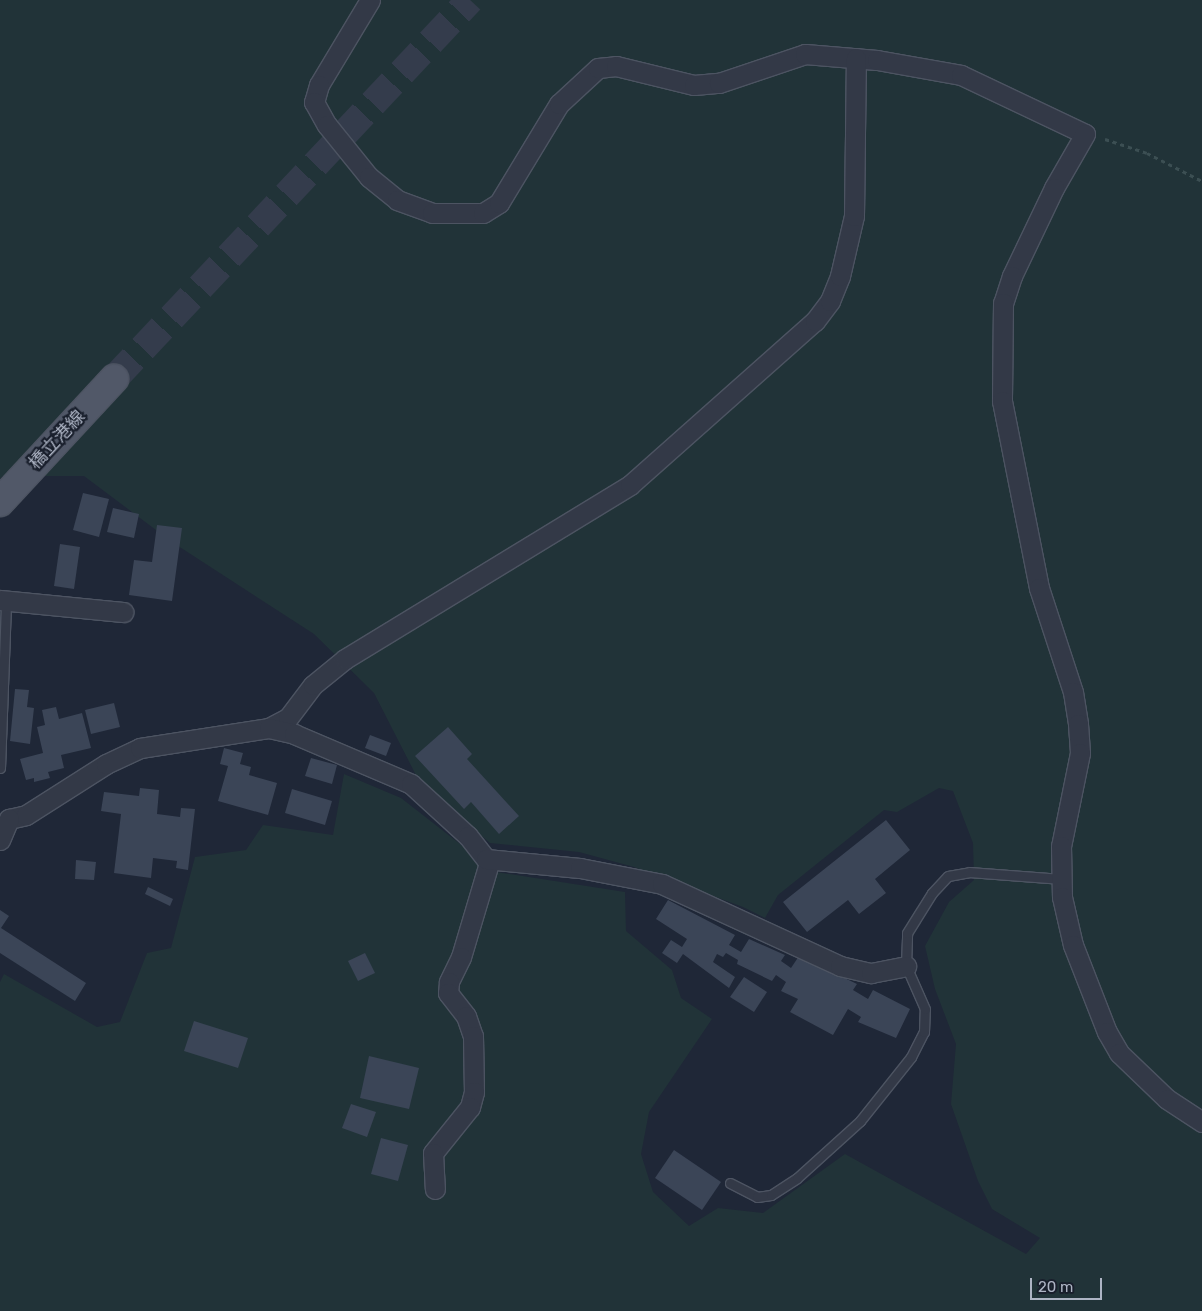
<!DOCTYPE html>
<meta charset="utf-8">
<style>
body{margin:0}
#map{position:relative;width:1202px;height:1311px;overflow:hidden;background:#1f2737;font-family:Rubik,"Noto Sans JP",sans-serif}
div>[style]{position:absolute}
.green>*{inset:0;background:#213338}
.building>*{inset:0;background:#3b4557}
.primary-tunnel>*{height:28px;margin-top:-14px;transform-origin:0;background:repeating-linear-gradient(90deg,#343c4c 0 28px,transparent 0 42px)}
.path>*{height:3px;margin-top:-1.5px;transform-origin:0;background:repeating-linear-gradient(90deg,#3c4f53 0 4px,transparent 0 8px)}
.roads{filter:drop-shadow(1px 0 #4d5462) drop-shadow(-1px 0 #4d5462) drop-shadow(0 1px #4d5462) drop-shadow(0 -1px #4d5462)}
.lane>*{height:9px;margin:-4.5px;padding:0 4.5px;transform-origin:4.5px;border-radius:4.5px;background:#333947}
.street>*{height:19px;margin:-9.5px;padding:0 9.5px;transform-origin:9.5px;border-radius:9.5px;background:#333947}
.primary>*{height:28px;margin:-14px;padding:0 14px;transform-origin:14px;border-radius:14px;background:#515868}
span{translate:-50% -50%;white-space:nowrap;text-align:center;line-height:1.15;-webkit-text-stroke:4.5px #191f2c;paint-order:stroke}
.street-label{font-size:18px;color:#adb4c4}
.scale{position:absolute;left:1030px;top:1278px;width:72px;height:22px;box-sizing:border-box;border:2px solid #adb4c4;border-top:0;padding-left:6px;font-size:15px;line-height:18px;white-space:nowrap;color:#adb4c4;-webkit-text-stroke:4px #191f2c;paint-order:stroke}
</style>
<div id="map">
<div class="green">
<div style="clip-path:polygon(0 0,1202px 0,1202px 1311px,0 1311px,0 982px,4px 974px,97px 1027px,120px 1022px,147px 953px,171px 948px,195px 857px,246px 850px,263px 825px,333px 835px,344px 774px,401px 798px,496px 872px,625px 892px,626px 931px,672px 970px,681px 998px,712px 1019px,649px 1112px,641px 1154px,653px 1192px,689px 1226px,718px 1208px,763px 1213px,845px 1154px,1026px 1254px,1040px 1238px,992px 1209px,978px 1181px,951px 1104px,956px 1044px,935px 989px,925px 946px,949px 902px,974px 880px,973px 843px,953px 791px,939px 788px,897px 812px,884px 810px,778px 895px,765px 918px,743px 907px,634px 867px,579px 852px,490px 843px,421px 785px,374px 693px,314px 634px,172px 542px,84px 476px,3px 476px,0 479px)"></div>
</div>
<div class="building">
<div style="clip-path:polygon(83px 493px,109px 499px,99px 537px,73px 530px)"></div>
<div style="clip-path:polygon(113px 508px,139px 514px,134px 538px,107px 532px)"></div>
<div style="clip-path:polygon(157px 525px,182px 528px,172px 601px,129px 595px,134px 560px,152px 562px)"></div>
<div style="clip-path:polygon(60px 544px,80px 547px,74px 589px,54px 586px)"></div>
<div style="clip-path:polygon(15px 689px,29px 690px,27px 707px,34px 708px,30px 744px,10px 741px)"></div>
<div style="clip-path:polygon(114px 703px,120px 727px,91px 734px,85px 710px)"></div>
<div style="clip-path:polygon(56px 707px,59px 719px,82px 713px,91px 748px,61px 755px,64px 768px,48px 772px,50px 778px,34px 782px,34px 778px,26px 780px,20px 759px,43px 753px,37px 727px,45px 725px,42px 710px)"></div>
<div style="clip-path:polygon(448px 727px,472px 754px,467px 759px,519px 816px,499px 834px,471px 802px,464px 809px,415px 756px)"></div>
<div style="clip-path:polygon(370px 735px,391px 743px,386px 756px,365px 748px)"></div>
<div style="clip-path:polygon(224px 748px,243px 753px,240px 764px,251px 767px,249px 775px,277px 783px,268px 815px,218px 801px,228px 766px,220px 764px)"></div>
<div style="clip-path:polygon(311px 758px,337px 765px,332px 784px,305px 776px)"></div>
<div style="clip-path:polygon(140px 788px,159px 790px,157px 814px,180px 817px,181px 808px,195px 809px,188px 870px,176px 868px,177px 861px,153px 858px,151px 878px,114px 873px,121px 814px,101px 811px,104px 792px,139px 796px)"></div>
<div style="clip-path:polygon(292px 789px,332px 801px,325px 825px,285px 813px)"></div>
<div style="clip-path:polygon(886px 820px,910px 850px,875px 879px,886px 893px,859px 914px,848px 900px,807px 932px,783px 902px)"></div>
<div style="clip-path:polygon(76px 860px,96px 862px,94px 880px,75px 879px)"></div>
<div style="clip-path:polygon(148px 887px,173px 899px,170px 906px,145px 894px)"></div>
<div style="clip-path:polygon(668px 900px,735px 935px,729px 945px,741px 952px,749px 939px,785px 955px,781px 961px,791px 968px,799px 956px,857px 984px,853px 990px,868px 999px,873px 990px,910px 1009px,896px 1038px,858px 1022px,861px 1017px,848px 1009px,833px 1035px,790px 1012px,798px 999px,781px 991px,786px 982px,776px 975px,772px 981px,737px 964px,738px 960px,726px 953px,723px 957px,717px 954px,713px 962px,735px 977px,729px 988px,683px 954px,677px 963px,662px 953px,671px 940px,682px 947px,687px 939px,656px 919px)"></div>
<div style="clip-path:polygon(0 910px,9px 916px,1px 928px,86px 983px,75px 1001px,0 953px)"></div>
<div style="clip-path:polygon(365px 953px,375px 973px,358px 981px,348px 961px)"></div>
<div style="clip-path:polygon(744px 977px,767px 992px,754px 1012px,730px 997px)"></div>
<div style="clip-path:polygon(194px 1021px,248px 1038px,238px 1068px,184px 1051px)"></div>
<div style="clip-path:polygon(369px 1056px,419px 1068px,409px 1109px,360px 1098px)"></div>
<div style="clip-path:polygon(351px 1104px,376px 1112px,367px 1137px,342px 1128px)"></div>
<div style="clip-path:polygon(381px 1138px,408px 1145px,398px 1181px,371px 1174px)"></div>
<div style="clip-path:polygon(674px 1150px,721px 1182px,702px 1210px,655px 1178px)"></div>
</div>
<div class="primary-tunnel">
<div style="left:114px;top:379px;width:520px;rotate:-46.79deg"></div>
</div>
<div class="path">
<div style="left:1105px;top:139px;width:44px;rotate:18.4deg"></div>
<div style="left:1147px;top:153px;width:62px;rotate:27deg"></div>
</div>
<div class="roads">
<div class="lane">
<div style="left:0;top:768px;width:167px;rotate:-87.9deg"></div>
<div style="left:730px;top:1183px;width:30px;rotate:27deg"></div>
<div style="left:757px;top:1197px;width:14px;rotate:-8deg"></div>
<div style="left:771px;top:1195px;width:31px;rotate:-33deg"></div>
<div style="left:797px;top:1178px;width:85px;rotate:-42.1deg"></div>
<div style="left:860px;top:1121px;width:82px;rotate:-51.4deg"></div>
<div style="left:911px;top:1057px;width:28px;rotate:-63deg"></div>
<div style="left:924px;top:1032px;width:23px;rotate:-88deg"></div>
<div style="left:925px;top:1009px;width:47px;rotate:-113.8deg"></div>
<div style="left:906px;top:966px;width:33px;rotate:-88deg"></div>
<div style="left:907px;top:933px;width:47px;rotate:-58deg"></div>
<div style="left:932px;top:893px;width:23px;rotate:-47deg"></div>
<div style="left:948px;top:876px;width:22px;rotate:-10deg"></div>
<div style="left:970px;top:872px;width:91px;rotate:4.4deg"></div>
</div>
<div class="street">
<div style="left:370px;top:0;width:99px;rotate:121deg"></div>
<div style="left:319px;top:85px;width:18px;rotate:106deg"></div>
<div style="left:314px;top:102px;width:26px;rotate:61deg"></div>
<div style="left:327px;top:125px;width:67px;rotate:51.1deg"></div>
<div style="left:369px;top:177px;width:36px;rotate:39deg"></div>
<div style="left:397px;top:200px;width:37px;rotate:20deg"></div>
<div style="left:432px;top:213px;width:51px"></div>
<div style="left:483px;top:213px;width:19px;rotate:-32deg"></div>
<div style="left:499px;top:203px;width:116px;rotate:-58.8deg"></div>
<div style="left:559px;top:104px;width:53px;rotate:-42.7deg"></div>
<div style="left:598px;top:68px;width:18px;rotate:-6deg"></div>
<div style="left:616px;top:66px;width:80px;rotate:13.7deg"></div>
<div style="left:694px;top:85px;width:25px;rotate:-5deg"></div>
<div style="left:719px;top:83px;width:91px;rotate:-18.6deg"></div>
<div style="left:805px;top:54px;width:72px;rotate:4.8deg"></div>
<div style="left:877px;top:60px;width:85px;rotate:10.1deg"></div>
<div style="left:961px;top:75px;width:137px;rotate:25.4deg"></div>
<div style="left:1085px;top:134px;width:62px;rotate:119.9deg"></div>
<div style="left:1054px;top:188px;width:98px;rotate:115.5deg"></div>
<div style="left:1012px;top:276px;width:28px;rotate:108deg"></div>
<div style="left:1003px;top:303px;width:98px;rotate:90.6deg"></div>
<div style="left:1002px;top:401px;width:191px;rotate:78.8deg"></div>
<div style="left:1039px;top:588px;width:109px;rotate:71.9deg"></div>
<div style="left:1073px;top:692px;width:32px;rotate:81deg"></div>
<div style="left:1078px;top:724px;width:29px;rotate:86deg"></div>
<div style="left:1080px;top:753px;width:95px;rotate:101.5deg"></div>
<div style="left:1061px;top:846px;width:51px;rotate:88.9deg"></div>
<div style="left:1062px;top:897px;width:49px;rotate:77.1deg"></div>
<div style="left:1073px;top:945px;width:93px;rotate:68.7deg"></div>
<div style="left:1107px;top:1032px;width:24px;rotate:60deg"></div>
<div style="left:1119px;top:1053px;width:66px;rotate:43.8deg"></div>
<div style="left:1167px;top:1099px;width:42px;rotate:33.3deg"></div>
<div style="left:0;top:600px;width:124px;rotate:5.6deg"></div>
<div style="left:269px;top:728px;width:21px;rotate:-28deg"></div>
<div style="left:288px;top:718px;width:41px;rotate:-52.9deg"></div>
<div style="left:313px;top:685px;width:41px;rotate:-39.1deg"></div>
<div style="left:345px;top:659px;width:334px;rotate:-31.4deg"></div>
<div style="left:630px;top:485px;width:247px;rotate:-41.6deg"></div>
<div style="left:815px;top:321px;width:25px;rotate:-53deg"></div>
<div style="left:830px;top:301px;width:27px;rotate:-68deg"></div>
<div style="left:840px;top:276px;width:62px;rotate:-76.9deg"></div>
<div style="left:854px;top:216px;width:158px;rotate:-89.3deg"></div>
<div style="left:9px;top:819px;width:17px;rotate:-13deg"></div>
<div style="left:26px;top:815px;width:95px;rotate:-32.5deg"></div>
<div style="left:106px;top:764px;width:38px;rotate:-25deg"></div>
<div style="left:140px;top:748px;width:131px;rotate:-8.8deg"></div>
<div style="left:269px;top:728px;width:26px;rotate:13deg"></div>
<div style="left:294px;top:734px;width:127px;rotate:23.1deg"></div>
<div style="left:411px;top:784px;width:77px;rotate:42.4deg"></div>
<div style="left:468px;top:836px;width:34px;rotate:52deg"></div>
<div style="left:489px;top:863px;width:98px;rotate:106.6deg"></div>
<div style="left:461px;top:957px;width:28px;rotate:116deg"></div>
<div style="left:449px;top:982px;width:11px;rotate:95deg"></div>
<div style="left:448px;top:993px;width:29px;rotate:52deg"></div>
<div style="left:466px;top:1016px;width:21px;rotate:71deg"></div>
<div style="left:473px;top:1036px;width:56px;rotate:89deg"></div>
<div style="left:474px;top:1092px;width:16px;rotate:105deg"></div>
<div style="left:470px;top:1107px;width:59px;rotate:128.8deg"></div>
<div style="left:433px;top:1153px;width:36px;rotate:87deg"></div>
<div style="left:0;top:840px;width:23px;rotate:-67deg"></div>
<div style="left:486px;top:859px;width:94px;rotate:5.5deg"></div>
<div style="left:580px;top:868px;width:84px;rotate:11deg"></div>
<div style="left:662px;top:884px;width:196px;rotate:24.7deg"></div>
<div style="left:840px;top:966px;width:32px;rotate:13deg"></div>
<div style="left:871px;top:973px;width:36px;rotate:-11deg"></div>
</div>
<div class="primary">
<div style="left:0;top:502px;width:168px;rotate:-47.2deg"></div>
</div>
</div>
<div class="street-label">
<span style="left:57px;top:440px;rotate:-47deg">橋立港線</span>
</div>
<div class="scale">20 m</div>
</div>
